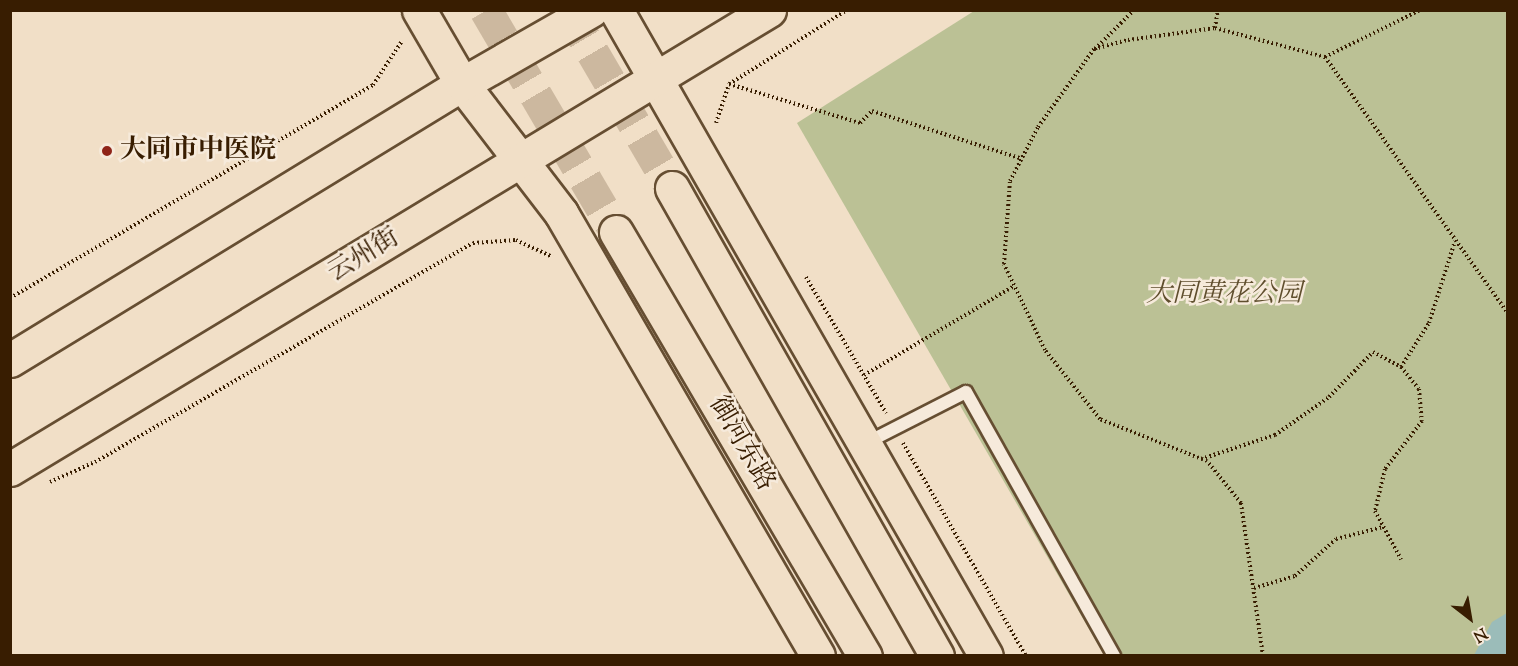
<!DOCTYPE html>
<meta charset="utf-8">
<style>
body{margin:0}
#map{position:relative;width:1518px;height:666px;overflow:hidden;background:#f1dfc7;font-family:"Sorts Mill Goudy","Noto Serif SC",serif}
div>[style]{position:absolute}
.green>*{inset:0;background:#bbc195}
.water>*{inset:0;background:#9bbcb9}
.primary-tunnel>*{height:33px;margin-top:-16.5px;transform-origin:0;background:repeating-linear-gradient(90deg,#ccb89f 0 33px,transparent 0 49px)}
.path>*{height:4px;margin-top:-2px;transform-origin:0;background:repeating-linear-gradient(90deg,#381d01 0 1.5px,transparent 0 4.5px)}
.roads{filter:drop-shadow(2px 0 #664e32) drop-shadow(-2px 0 #664e32) drop-shadow(0 2px #664e32) drop-shadow(0 -2px #664e32)}
.lane>*{height:12px;margin:-6px;padding:0 6px;transform-origin:6px;border-radius:6px;background:#f6eadb}
.primary>*{height:33px;margin:-16.5px;padding:0 16.5px;transform-origin:16.5px;border-radius:16.5px;background:#f1dfc7}
.dots>*{width:16px;height:16px;translate:-50% -50%;box-sizing:border-box;border:3px solid #f6eadb;border-radius:50%}
span{translate:-50% -50%;white-space:nowrap;text-align:center;line-height:1.15;-webkit-text-stroke:5px #f6eadb;paint-order:stroke}
.poi-label{font-size:26px;color:#381d01;font-weight:700}
.left{translate:0 -50%;text-align:left}
.street-label{font-size:26px;color:#381d01}
.park-label{font-size:26px;color:#5f4e2d;font-style:italic}
.frame{position:absolute;inset:0;border:12px solid #381d01;pointer-events:none}
.north{position:absolute;left:1440px;top:588px;width:60px;height:60px;-webkit-text-stroke:4px #f6eadb;paint-order:stroke;rotate:149deg;font-size:16px;font-weight:700;line-height:24px;text-align:center;color:#381d01}
.north::after{content:'';display:block;margin:auto;width:21px;height:27px;background:#381d01;clip-path:polygon(50% 0,100% 100%,50% 72%,0 100%)}
</style>
<div id="map">
<div class="green">
<div style="clip-path:polygon(974px 11px,1507px 11px,1507px 655px,1104px 655px,797px 123px)"></div>
</div>
<div class="water">
<div style="clip-path:polygon(1507px 613px,1507px 655px,1474px 655px,1492px 622px)"></div>
</div>
<div class="primary-tunnel">
<div style="left:486px;top:10px;width:257px;rotate:59.6deg"></div>
<div style="left:568px;top:10px;width:206px;rotate:59.7deg"></div>
</div>
<div class="path">
<div style="left:1215px;top:28px;width:18px;rotate:-81deg"></div>
<div style="left:1095px;top:49px;width:55px;rotate:-45deg"></div>
<div style="left:1325px;top:57px;width:315px;rotate:54.5deg"></div>
<div style="left:729px;top:84px;width:137px;rotate:16.6deg"></div>
<div style="left:860px;top:123px;width:17px;rotate:-45deg"></div>
<div style="left:872px;top:111px;width:157px;rotate:17.7deg"></div>
<div style="left:716px;top:123px;width:41px;rotate:-71.6deg"></div>
<div style="left:729px;top:84px;width:139px;rotate:-32.1deg"></div>
<div style="left:806px;top:277px;width:158px;rotate:59.5deg"></div>
<div style="left:10px;top:298px;width:421px;rotate:-30.4deg"></div>
<div style="left:373px;top:85px;width:53px;rotate:-56.6deg"></div>
<div style="left:1401px;top:367px;width:28px;rotate:51deg"></div>
<div style="left:1419px;top:389px;width:32px;rotate:85deg"></div>
<div style="left:1422px;top:421px;width:61px;rotate:127.6deg"></div>
<div style="left:1385px;top:469px;width:43px;rotate:103.4deg"></div>
<div style="left:1375px;top:511px;width:55px;rotate:61.6deg"></div>
<div style="left:864px;top:375px;width:174px;rotate:-30.7deg"></div>
<div style="left:903px;top:443px;width:246px;rotate:60deg"></div>
<div style="left:1201px;top:459px;width:78px;rotate:-18deg"></div>
<div style="left:1275px;top:435px;width:66px;rotate:-35.1deg"></div>
<div style="left:1329px;top:397px;width:63px;rotate:-45.6deg"></div>
<div style="left:1373px;top:352px;width:32px;rotate:28deg"></div>
<div style="left:1401px;top:367px;width:52px;rotate:-57.5deg"></div>
<div style="left:1429px;top:323px;width:86px;rotate:-72.4deg"></div>
<div style="left:50px;top:482px;width:49px;rotate:-24deg"></div>
<div style="left:95px;top:462px;width:437px;rotate:-30.1deg"></div>
<div style="left:473px;top:243px;width:43px;rotate:-4deg"></div>
<div style="left:516px;top:240px;width:40px;rotate:25deg"></div>
<div style="left:1254px;top:588px;width:43px;rotate:-16.3deg"></div>
<div style="left:1295px;top:576px;width:55px;rotate:-42.1deg"></div>
<div style="left:1336px;top:539px;width:49px;rotate:-14.3deg"></div>
<div style="left:1263px;top:656px;width:155px;rotate:-98.2deg"></div>
<div style="left:1241px;top:503px;width:54px;rotate:-129deg"></div>
<div style="left:1207px;top:461px;width:115px;rotate:-158.6deg"></div>
<div style="left:1100px;top:419px;width:88px;rotate:-128.6deg"></div>
<div style="left:1045px;top:350px;width:95px;rotate:-115.5deg"></div>
<div style="left:1004px;top:264px;width:83px;rotate:-85.9deg"></div>
<div style="left:1010px;top:181px;width:61px;rotate:-62.6deg"></div>
<div style="left:1038px;top:127px;width:96px;rotate:-54.3deg"></div>
<div style="left:1094px;top:49px;width:35px;rotate:-15deg"></div>
<div style="left:1128px;top:40px;width:88px;rotate:-7.9deg"></div>
<div style="left:1215px;top:28px;width:114px;rotate:14.8deg"></div>
<div style="left:1325px;top:57px;width:106px;rotate:-26.3deg"></div>
</div>
<div class="roads">
<div class="lane">
<div style="left:866px;top:443px;width:112px;rotate:-27deg"></div>
<div style="left:966px;top:392px;width:303px;rotate:60.7deg"></div>
</div>
<div class="primary">
<div style="left:419px;top:10px;width:86px;rotate:59.8deg"></div>
<div style="left:462px;top:84px;width:163px;rotate:52.5deg"></div>
<div style="left:561px;top:213px;width:512px;rotate:59.88deg"></div>
<div style="left:616px;top:10px;width:744px;rotate:60.2deg"></div>
<div style="left:672px;top:188px;width:538px;rotate:60.48deg"></div>
<div style="left:616px;top:232px;width:492px;rotate:59.6deg"></div>
<div style="left:10px;top:360px;width:530px;rotate:-31.41deg"></div>
<div style="left:462px;top:84px;width:149px;rotate:-29.8deg"></div>
<div style="left:10px;top:469px;width:887px;rotate:-31.16deg"></div>
</div>
</div>
<div class="dots">
<div style="left:107px;top:151px;background:#8f2418"></div>
</div>
<div class="poi-label">
<span class="left" style="left:120px;top:151px">大同市中医院</span>
</div>
<div class="street-label">
<span style="left:364px;top:256px;rotate:-31deg">云州街</span>
<span style="left:741px;top:444px;rotate:60deg">御河东路</span>
</div>
<div class="park-label">
<span style="left:1224px;top:295px">大同黄花公园</span>
</div>
<div class="frame"></div>
<div class="north">N</div>
</div>
